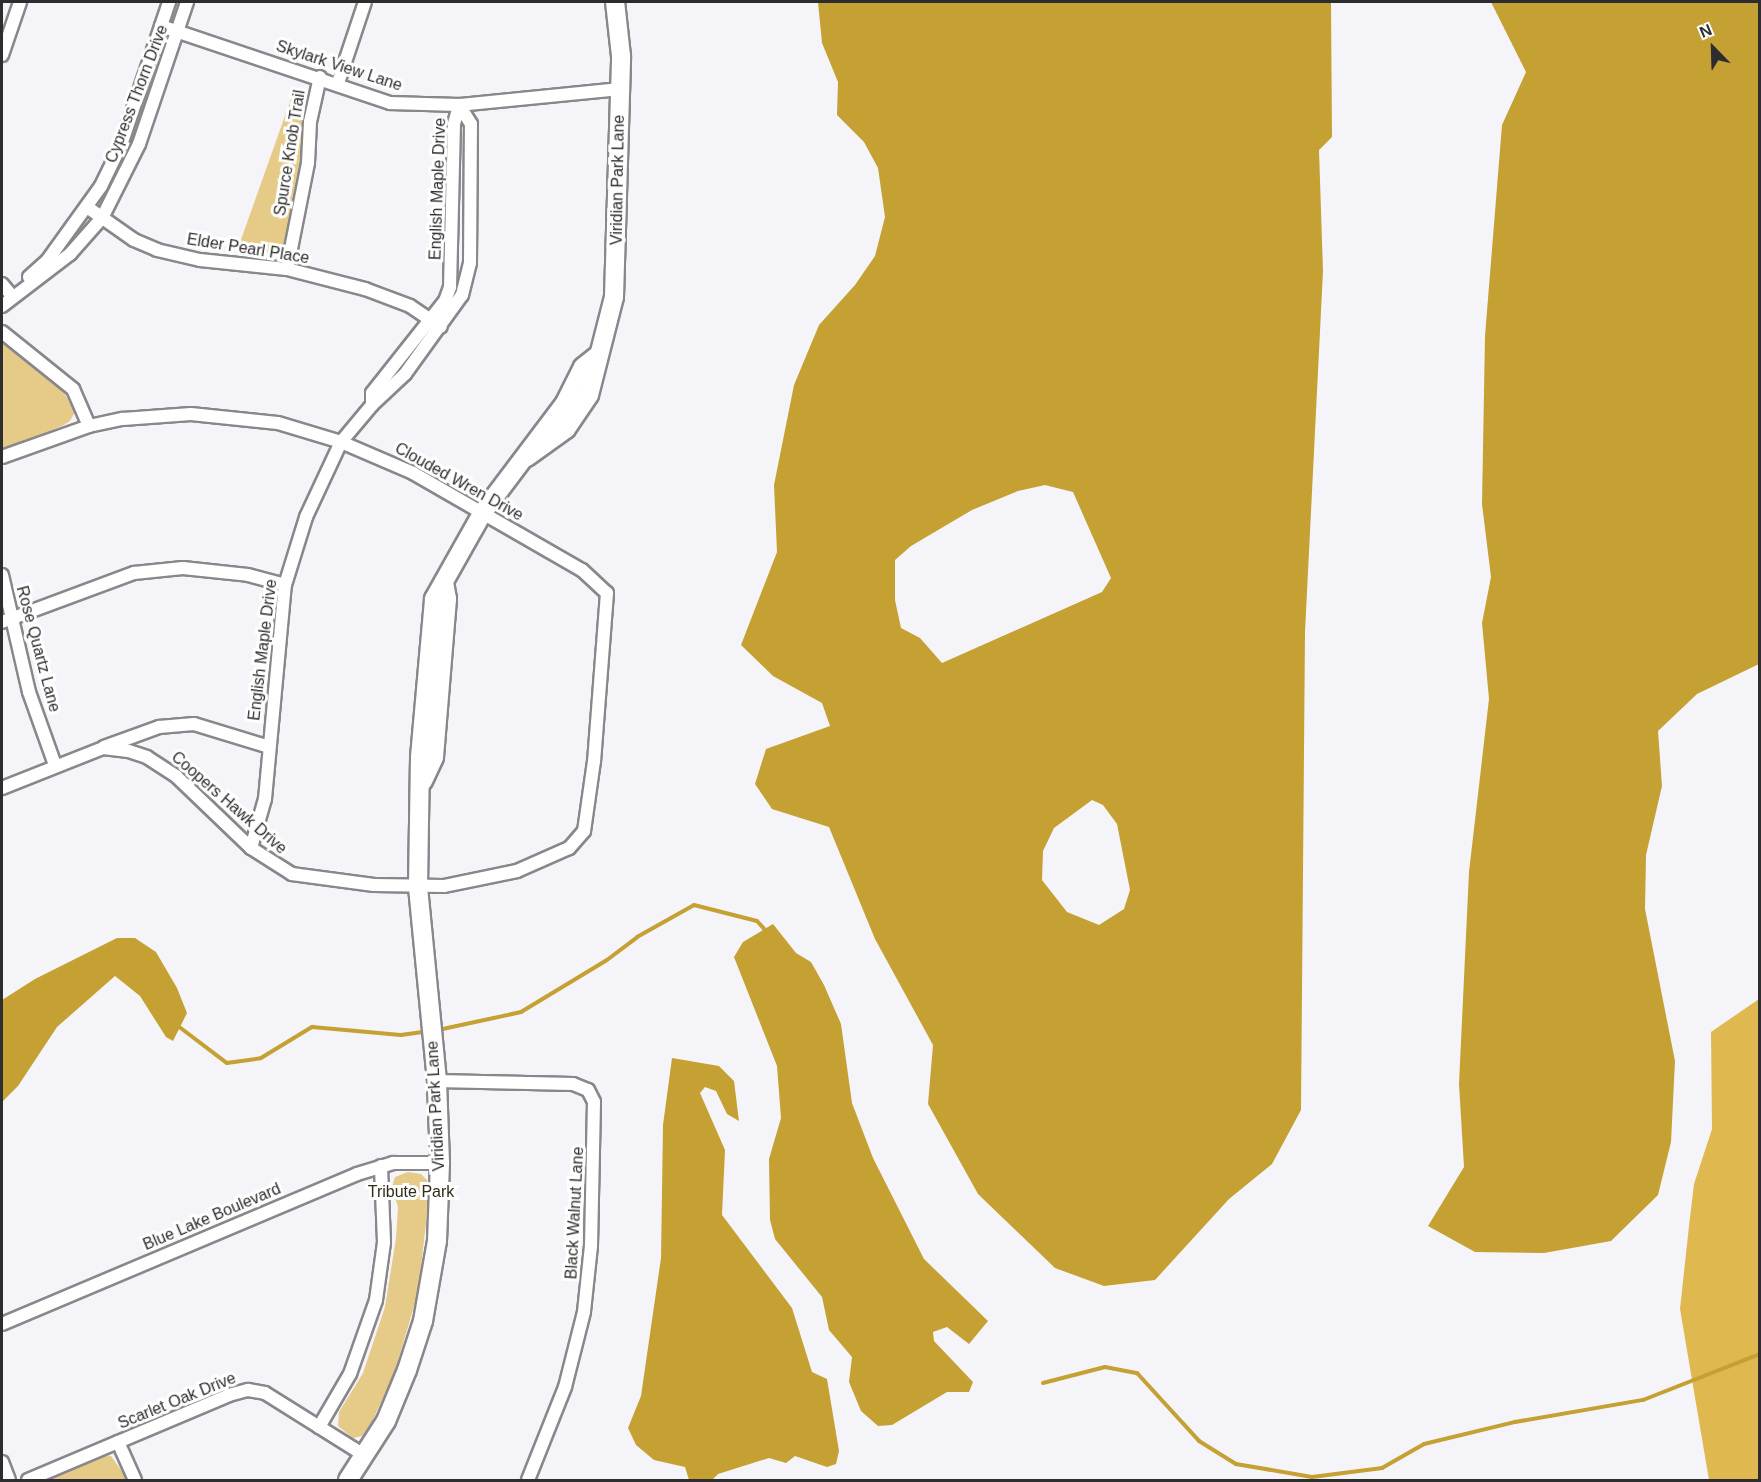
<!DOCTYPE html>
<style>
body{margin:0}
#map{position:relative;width:1761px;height:1482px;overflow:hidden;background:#f5f4f9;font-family:Arial,sans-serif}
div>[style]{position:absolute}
.green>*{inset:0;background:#e5cb87}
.forest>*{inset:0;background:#dfb950}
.water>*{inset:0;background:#c5a033}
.stream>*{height:4px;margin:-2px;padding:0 2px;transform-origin:2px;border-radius:2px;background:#c5a033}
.roads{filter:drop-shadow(2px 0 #89878c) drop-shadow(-2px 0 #89878c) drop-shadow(0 2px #89878c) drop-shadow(0 -2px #89878c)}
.street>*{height:12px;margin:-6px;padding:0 6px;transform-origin:6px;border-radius:6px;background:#fff}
.secondary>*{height:18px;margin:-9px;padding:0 9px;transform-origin:9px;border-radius:9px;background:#fff}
span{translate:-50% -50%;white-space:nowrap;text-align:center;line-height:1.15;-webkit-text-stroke:6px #fff;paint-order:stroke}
.street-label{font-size:16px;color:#2d2c2e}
.park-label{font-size:16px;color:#322b19}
.frame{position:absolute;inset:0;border:3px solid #2d2c2e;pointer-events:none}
.north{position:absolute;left:1683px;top:18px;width:60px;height:60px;-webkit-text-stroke:4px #fff;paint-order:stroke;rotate:337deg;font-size:16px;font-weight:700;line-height:24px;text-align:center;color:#2d2c2e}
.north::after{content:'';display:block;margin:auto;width:21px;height:27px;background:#2d2c2e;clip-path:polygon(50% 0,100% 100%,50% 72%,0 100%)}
</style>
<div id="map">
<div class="green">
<div style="clip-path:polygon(291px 99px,317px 107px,293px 257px,238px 248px)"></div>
<div style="clip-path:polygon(2px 343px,59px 384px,75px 412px,70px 421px,62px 426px,2px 450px)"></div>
<div style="clip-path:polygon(408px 1172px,421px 1174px,427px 1180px,429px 1197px,418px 1293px,394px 1374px,370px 1426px,362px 1436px,353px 1438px,338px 1426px,339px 1412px,363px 1373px,385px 1307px,396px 1238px,398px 1207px,392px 1187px,395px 1177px)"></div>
<div style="clip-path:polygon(111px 1456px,128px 1480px,41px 1480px,91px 1457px)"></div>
</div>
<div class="forest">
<div style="clip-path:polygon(1759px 999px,1759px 1480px,1709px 1480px,1680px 1309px,1689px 1226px,1694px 1184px,1712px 1129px,1711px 1032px)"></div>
</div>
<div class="water">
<div style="clip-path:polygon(evenodd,818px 2px,1331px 2px,1332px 137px,1319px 150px,1323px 271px,1305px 632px,1301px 1110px,1272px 1164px,1229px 1199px,1155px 1280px,1104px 1286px,1055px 1268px,978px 1194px,928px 1104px,933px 1045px,875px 939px,829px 827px,772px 809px,755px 784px,766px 749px,830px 726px,822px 703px,773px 676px,741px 645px,777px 552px,774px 485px,794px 385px,819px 325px,855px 285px,875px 256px,885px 217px,878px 168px,864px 142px,837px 115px,838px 82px,822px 43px,818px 2px,1045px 485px,1073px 492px,1111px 578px,1102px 592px,942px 663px,920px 638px,901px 628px,895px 600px,895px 560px,911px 546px,972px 510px,1018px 491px,1045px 485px,818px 2px,1092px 800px,1103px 805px,1117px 824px,1130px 890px,1124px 909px,1099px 925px,1067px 912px,1042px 880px,1043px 851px,1054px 828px,1092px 800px)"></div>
<div style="clip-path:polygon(1491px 2px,1760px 2px,1759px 664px,1697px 694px,1658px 731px,1662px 786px,1646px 855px,1645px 909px,1675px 1061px,1671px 1142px,1658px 1195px,1611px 1241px,1544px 1253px,1475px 1252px,1428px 1226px,1464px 1167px,1459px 1084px,1469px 872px,1489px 699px,1482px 623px,1491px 577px,1482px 504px,1485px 336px,1502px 125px,1526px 72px)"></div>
<div style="clip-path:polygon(773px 924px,796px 953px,811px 962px,824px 985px,841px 1024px,852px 1103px,873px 1158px,924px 1259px,988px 1321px,969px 1344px,947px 1327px,933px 1332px,934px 1341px,973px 1382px,969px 1392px,947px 1392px,892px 1425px,878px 1426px,861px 1411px,849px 1382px,852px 1357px,829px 1330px,822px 1297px,775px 1239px,770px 1220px,769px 1159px,781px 1118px,777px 1066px,734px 957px,743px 942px)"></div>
<div style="clip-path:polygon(117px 938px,135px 938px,156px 952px,177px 988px,187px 1013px,173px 1041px,166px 1037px,140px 996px,115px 976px,57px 1027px,18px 1086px,2px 1102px,2px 1000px,35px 979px)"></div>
<div style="clip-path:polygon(672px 1058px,719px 1066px,734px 1081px,739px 1121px,727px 1114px,716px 1091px,705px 1087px,700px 1093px,725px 1150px,722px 1215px,792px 1308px,812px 1372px,827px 1379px,839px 1451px,836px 1464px,827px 1467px,795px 1456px,786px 1463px,769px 1458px,718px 1474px,712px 1480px,689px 1480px,685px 1467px,654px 1460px,636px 1445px,628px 1428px,641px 1396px,661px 1258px,663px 1125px)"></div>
</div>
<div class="stream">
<div style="left:178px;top:1026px;width:61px;rotate:37.1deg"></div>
<div style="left:227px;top:1063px;width:34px;rotate:-8deg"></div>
<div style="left:261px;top:1058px;width:60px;rotate:-31.3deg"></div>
<div style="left:312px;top:1027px;width:89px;rotate:5.1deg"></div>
<div style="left:401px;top:1035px;width:27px;rotate:-8deg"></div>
<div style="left:438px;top:1030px;width:85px;rotate:-12.2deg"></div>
<div style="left:521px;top:1012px;width:100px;rotate:-31.2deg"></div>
<div style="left:607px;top:960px;width:38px;rotate:-37deg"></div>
<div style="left:637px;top:937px;width:65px;rotate:-29.3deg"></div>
<div style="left:694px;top:905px;width:65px;rotate:14.3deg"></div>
<div style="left:757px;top:921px;width:13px;rotate:48deg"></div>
<div style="left:1043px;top:1383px;width:64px;rotate:-14.5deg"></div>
<div style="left:1105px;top:1367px;width:33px;rotate:11deg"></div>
<div style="left:1137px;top:1373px;width:92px;rotate:47.6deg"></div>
<div style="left:1199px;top:1441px;width:44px;rotate:31.9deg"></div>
<div style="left:1236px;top:1464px;width:77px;rotate:9.7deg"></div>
<div style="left:1312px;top:1477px;width:71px;rotate:-7.3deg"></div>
<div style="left:1382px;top:1468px;width:48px;rotate:-29.7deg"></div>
<div style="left:1424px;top:1444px;width:94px;rotate:-13.6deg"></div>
<div style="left:1515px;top:1422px;width:130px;rotate:-9.8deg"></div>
<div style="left:1643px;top:1400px;width:126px;rotate:-21.5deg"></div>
</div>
<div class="roads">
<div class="street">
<div style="left:161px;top:26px;width:242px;rotate:18.6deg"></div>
<div style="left:390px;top:103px;width:69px;rotate:1.7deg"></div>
<div style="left:459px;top:105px;width:161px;rotate:-5.7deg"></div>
<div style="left:2px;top:55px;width:56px;rotate:-71.2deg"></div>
<div style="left:338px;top:83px;width:85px;rotate:-71.6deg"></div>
<div style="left:87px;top:207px;width:57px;rotate:35.1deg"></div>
<div style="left:134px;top:240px;width:25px;rotate:23deg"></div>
<div style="left:157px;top:250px;width:44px;rotate:13.1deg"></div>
<div style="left:200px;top:260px;width:87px;rotate:5.9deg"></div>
<div style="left:287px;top:269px;width:81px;rotate:14.4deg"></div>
<div style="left:365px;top:289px;width:48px;rotate:20.7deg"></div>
<div style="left:410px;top:306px;width:37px;rotate:34deg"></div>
<div style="left:287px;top:269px;width:108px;rotate:-78.8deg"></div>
<div style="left:308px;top:163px;width:41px;rotate:-87.2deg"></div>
<div style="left:310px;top:122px;width:46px;rotate:-77.5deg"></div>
<div style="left:29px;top:277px;width:24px;rotate:-42deg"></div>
<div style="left:47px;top:261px;width:92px;rotate:-54.2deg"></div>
<div style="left:101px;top:186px;width:46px;rotate:-64deg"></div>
<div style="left:121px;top:145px;width:151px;rotate:-71.4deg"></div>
<div style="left:2px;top:284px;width:17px;rotate:50deg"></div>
<div style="left:2px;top:306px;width:86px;rotate:-37.4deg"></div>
<div style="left:70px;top:254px;width:48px;rotate:-48.4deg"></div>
<div style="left:102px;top:218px;width:83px;rotate:-63.4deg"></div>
<div style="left:139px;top:144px;width:150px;rotate:-71.3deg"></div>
<div style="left:2px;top:332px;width:91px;rotate:38.8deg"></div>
<div style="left:73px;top:389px;width:40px;rotate:66.6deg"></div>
<div style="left:372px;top:405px;width:12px;rotate:-90deg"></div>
<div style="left:372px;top:393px;width:117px;rotate:-51.6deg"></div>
<div style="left:445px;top:301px;width:15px;rotate:-70deg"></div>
<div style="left:450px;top:287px;width:163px;rotate:-88.6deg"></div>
<div style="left:454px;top:124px;width:20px;rotate:-75deg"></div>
<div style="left:2px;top:457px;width:92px;rotate:-19.6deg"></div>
<div style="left:89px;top:426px;width:35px;rotate:-12deg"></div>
<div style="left:123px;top:419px;width:68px;rotate:-4.2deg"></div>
<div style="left:191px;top:414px;width:87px;rotate:5.9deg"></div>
<div style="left:278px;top:423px;width:66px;rotate:16.8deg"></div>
<div style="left:341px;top:442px;width:78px;rotate:23.3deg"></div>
<div style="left:413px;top:473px;width:195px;rotate:29.9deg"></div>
<div style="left:582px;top:570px;width:34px;rotate:43deg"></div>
<div style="left:607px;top:593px;width:169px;rotate:94.4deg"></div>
<div style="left:594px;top:761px;width:71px;rotate:98.1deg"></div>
<div style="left:584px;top:831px;width:23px;rotate:131deg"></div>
<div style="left:569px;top:848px;width:57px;rotate:156.1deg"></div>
<div style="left:517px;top:871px;width:75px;rotate:168.4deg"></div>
<div style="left:444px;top:886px;width:70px;rotate:-179.2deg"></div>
<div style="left:374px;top:885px;width:83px;rotate:-172.4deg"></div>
<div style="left:292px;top:874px;width:49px;rotate:-147.6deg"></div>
<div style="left:251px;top:848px;width:104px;rotate:-136.2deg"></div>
<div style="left:176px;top:776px;width:35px;rotate:-147deg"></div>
<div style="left:147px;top:757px;width:20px;rotate:-162deg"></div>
<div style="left:128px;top:751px;width:25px;rotate:-173deg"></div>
<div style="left:103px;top:748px;width:109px;rotate:158.4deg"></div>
<div style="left:2px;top:575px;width:120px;rotate:77deg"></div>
<div style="left:29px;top:692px;width:77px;rotate:70.4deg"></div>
<div style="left:2px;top:622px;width:141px;rotate:-20.4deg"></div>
<div style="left:134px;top:573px;width:49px;rotate:-5.8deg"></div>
<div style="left:183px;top:568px;width:65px;rotate:6.1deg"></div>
<div style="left:248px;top:575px;width:38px;rotate:15deg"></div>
<div style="left:104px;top:747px;width:59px;rotate:-20deg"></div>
<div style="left:159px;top:727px;width:35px;rotate:-5deg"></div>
<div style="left:194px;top:724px;width:78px;rotate:17deg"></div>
<div style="left:251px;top:848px;width:51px;rotate:-74.1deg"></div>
<div style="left:265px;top:799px;width:215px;rotate:-84.7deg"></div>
<div style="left:285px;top:585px;width:71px;rotate:-72.8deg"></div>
<div style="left:306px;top:517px;width:83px;rotate:-65deg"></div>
<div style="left:341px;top:442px;width:48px;rotate:-50deg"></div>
<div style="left:372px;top:405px;width:45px;rotate:-43.2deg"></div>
<div style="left:405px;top:374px;width:97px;rotate:-54.2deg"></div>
<div style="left:462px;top:295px;width:33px;rotate:-76deg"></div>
<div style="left:470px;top:263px;width:139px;rotate:-89.6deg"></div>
<div style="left:471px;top:124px;width:22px;rotate:-122deg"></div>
<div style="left:437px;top:1081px;width:136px;rotate:1.3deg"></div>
<div style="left:573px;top:1084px;width:16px;rotate:22deg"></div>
<div style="left:588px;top:1090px;width:13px;rotate:63deg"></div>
<div style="left:594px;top:1102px;width:144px;rotate:91.2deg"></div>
<div style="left:591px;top:1246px;width:66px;rotate:96.1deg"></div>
<div style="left:584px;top:1312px;width:77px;rotate:104.2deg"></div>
<div style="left:565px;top:1387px;width:100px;rotate:111.7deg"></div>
<div style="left:2px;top:1324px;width:385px;rotate:-22.9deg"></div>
<div style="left:357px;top:1174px;width:38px;rotate:-17deg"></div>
<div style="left:393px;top:1163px;width:47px"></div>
<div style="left:319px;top:1427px;width:61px;rotate:-59.7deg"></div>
<div style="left:350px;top:1374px;width:78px;rotate:-70.6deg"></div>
<div style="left:376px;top:1300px;width:59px;rotate:-82.1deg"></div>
<div style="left:384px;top:1242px;width:76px;rotate:-92.3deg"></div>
<div style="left:118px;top:1442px;width:42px;rotate:65.9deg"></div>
<div style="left:2px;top:1462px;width:19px;rotate:69deg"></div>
<div style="left:28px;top:1480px;width:218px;rotate:-22.9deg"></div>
<div style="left:229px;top:1395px;width:20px;rotate:-15deg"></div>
<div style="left:248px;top:1390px;width:17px;rotate:10deg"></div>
<div style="left:265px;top:1393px;width:117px;rotate:32.1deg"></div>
</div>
<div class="secondary">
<div style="left:527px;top:457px;width:48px;rotate:-35.7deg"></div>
<div style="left:566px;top:429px;width:41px;rotate:-55.9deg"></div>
<div style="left:589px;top:395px;width:101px;rotate:-75.7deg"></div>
<div style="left:614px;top:297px;width:241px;rotate:-88.3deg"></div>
<div style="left:621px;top:56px;width:54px;rotate:-96.3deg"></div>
<div style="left:423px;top:781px;width:26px;rotate:-65deg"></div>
<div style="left:434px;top:757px;width:159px;rotate:-85.3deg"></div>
<div style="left:447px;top:599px;width:17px;rotate:-100deg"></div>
<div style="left:348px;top:1480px;width:70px;rotate:-57.2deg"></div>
<div style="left:386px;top:1421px;width:55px;rotate:-67.6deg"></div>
<div style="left:407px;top:1370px;width:52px;rotate:-71.9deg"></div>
<div style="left:423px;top:1321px;width:81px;rotate:-80.1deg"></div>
<div style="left:437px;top:1241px;width:78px;rotate:-87.8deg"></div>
<div style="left:440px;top:1163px;width:82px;rotate:-92.1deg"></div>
<div style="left:437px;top:1081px;width:196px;rotate:-95.6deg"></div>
<div style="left:418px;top:886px;width:129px;rotate:-89.1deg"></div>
<div style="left:420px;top:757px;width:159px;rotate:-84.9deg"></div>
<div style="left:434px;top:599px;width:100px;rotate:-60.6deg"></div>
<div style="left:483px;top:512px;width:136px;rotate:-53deg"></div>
<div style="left:565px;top:403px;width:40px;rotate:-63.4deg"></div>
<div style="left:583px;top:367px;width:18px;rotate:-38deg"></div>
</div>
</div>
<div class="street-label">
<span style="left:339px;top:66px;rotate:18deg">Skylark View Lane</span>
<span style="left:137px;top:94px;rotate:-69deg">Cypress Thorn Drive</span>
<span style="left:290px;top:153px;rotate:-81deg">Spurce Knob Trail</span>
<span style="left:618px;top:180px;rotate:-89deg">Viridian Park Lane</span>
<span style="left:438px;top:189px;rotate:-88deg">English Maple Drive</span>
<span style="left:248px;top:249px;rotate:9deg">Elder Pearl Place</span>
<span style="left:459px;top:482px;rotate:29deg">Clouded Wren Drive</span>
<span style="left:38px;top:649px;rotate:75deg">Rose Quartz Lane</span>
<span style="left:263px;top:650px;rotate:-83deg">English Maple Drive</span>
<span style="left:229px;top:803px;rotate:41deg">Coopers Hawk Drive</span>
<span style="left:436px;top:1106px;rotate:-93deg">Viridian Park Lane</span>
<span style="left:575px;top:1213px;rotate:-87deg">Black Walnut Lane</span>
<span style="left:212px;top:1217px;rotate:-23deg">Blue Lake Boulevard</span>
<span style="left:177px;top:1401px;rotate:-22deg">Scarlet Oak Drive</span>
</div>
<div class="park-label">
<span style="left:411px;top:1192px">Tribute Park</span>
</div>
<div class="frame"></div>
<div class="north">N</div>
</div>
